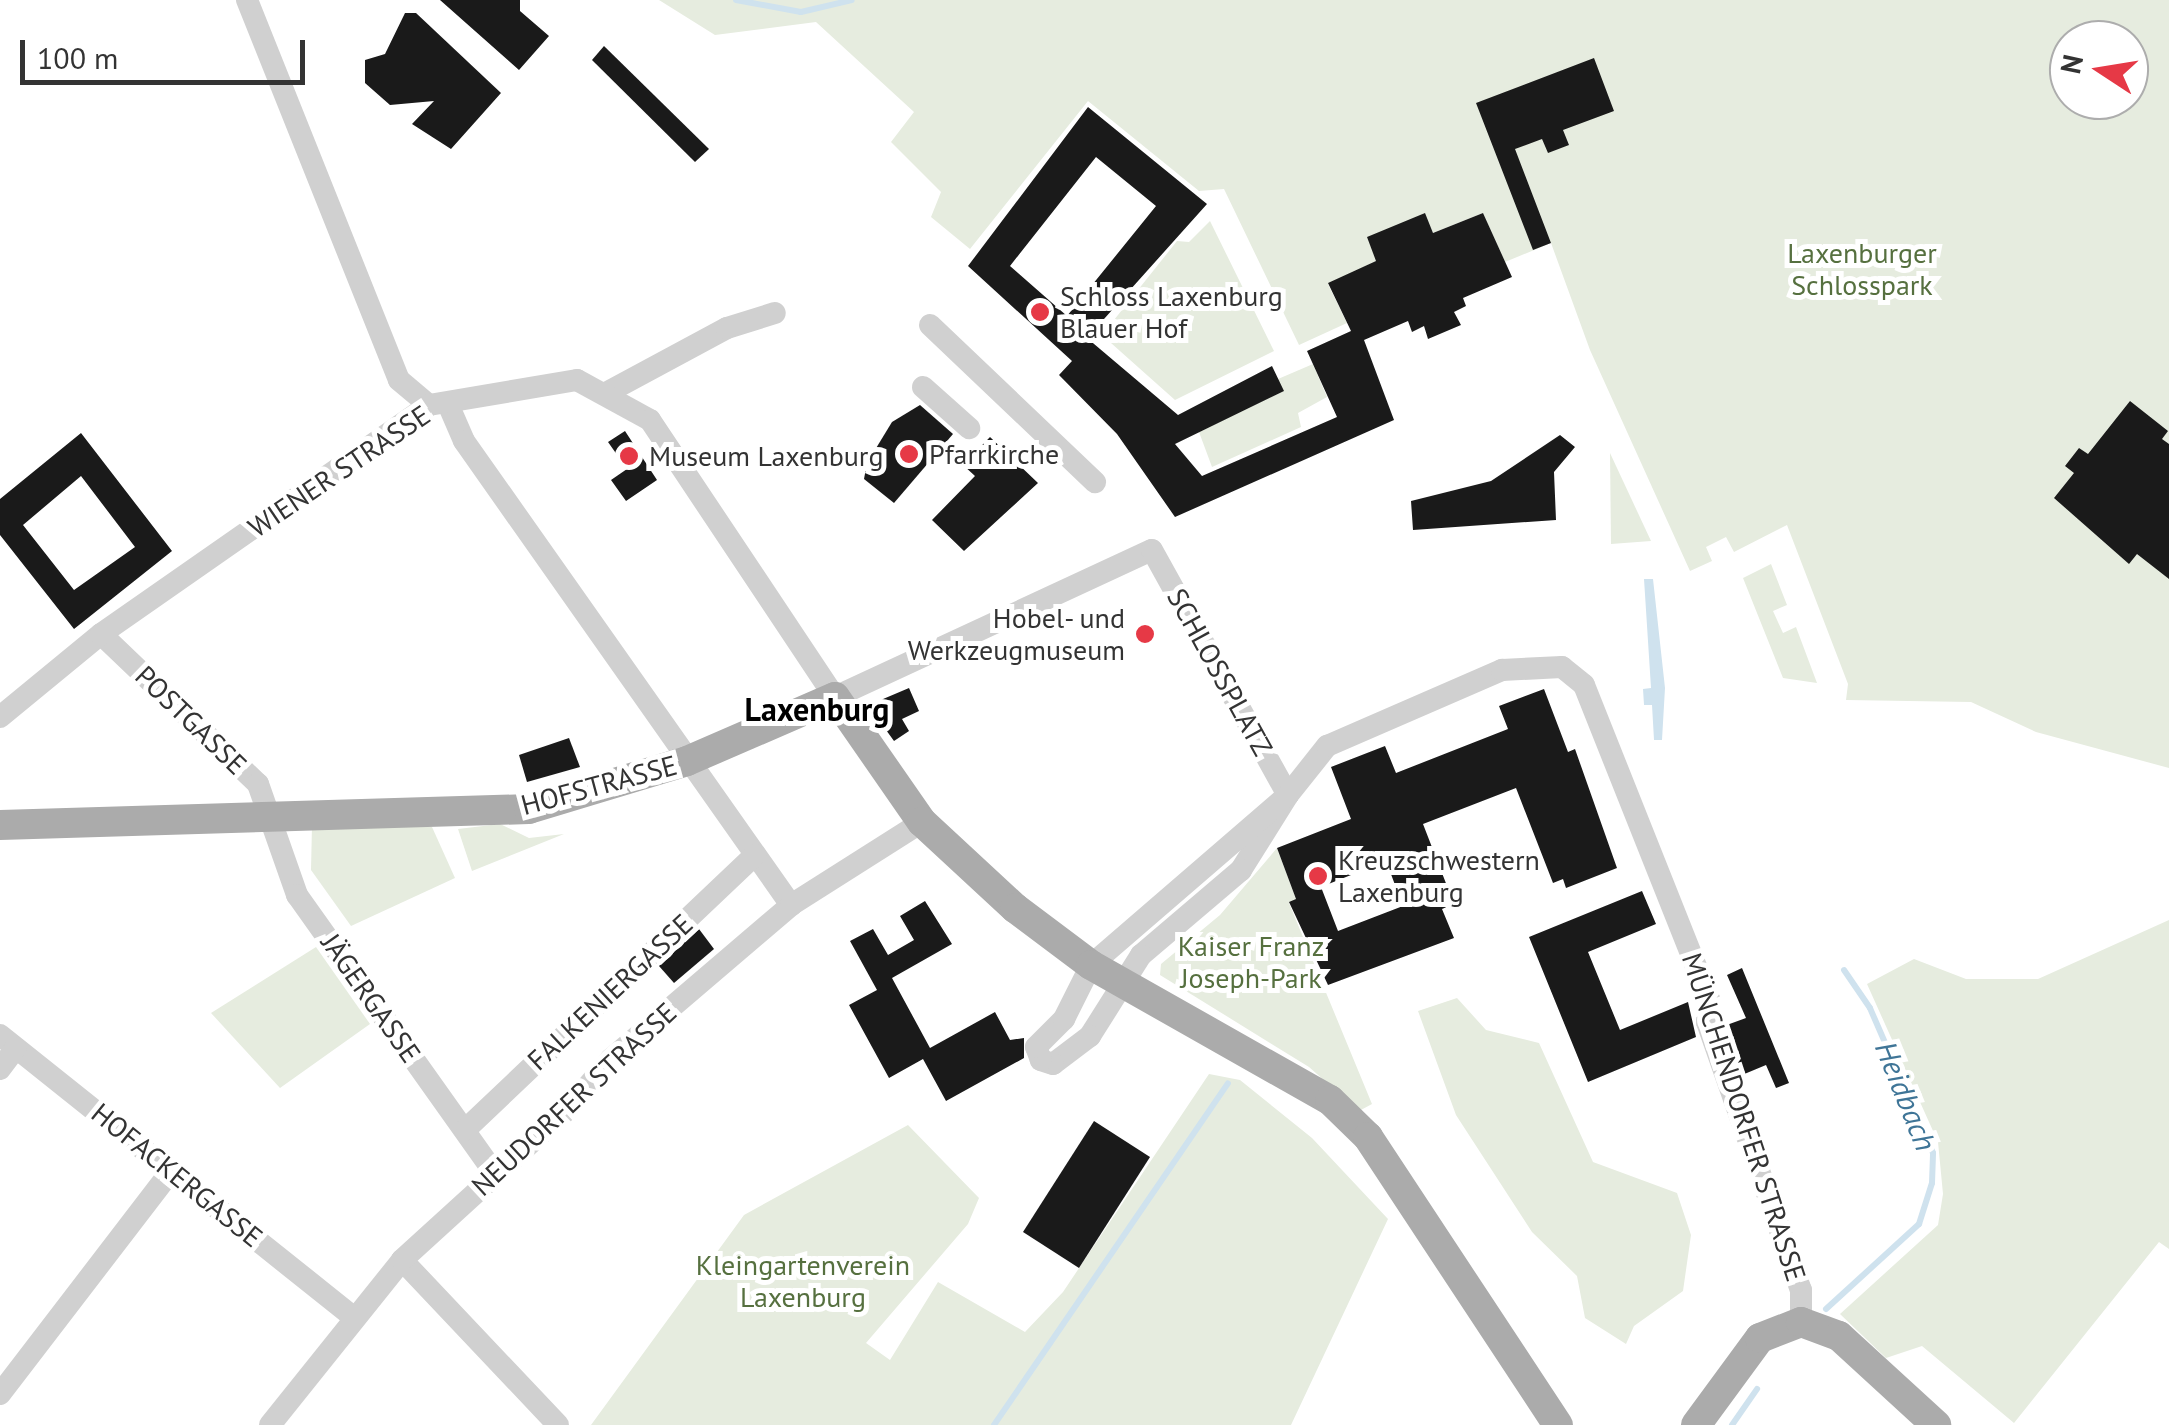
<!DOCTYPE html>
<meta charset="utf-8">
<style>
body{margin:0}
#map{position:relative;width:2169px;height:1425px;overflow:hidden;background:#fff;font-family:"PT Sans",sans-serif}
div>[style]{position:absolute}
.green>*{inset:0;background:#e6ecdf}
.water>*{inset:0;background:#cfe2ee}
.stream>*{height:6px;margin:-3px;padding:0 3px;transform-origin:3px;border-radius:3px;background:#cfe2ee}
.building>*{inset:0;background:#1a1a1a}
.minor>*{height:22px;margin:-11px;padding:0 11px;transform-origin:11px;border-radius:11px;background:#d0d0d0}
.major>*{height:30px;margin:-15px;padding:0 15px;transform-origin:15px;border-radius:15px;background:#ababab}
.dots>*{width:28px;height:28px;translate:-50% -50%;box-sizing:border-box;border:5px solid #fff;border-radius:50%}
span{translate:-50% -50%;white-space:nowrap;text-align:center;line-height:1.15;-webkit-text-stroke:10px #fff;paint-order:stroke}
.park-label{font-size:28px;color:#56703f}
.poi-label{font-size:28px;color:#333}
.left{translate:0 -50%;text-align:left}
.right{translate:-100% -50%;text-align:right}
.street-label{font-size:28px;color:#333}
.water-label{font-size:30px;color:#3f7597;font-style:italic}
.quarter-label{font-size:32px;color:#000;font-weight:700}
.north{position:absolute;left:2049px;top:20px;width:100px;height:100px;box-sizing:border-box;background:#fff;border:2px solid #adadad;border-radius:50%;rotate:282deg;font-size:28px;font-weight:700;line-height:40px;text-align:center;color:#333}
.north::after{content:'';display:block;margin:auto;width:35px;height:45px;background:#e63946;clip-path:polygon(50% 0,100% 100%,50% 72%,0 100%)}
.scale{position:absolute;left:20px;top:40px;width:285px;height:45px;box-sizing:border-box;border:5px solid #333;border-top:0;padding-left:12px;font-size:30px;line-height:35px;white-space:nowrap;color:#333;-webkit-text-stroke:8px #fff;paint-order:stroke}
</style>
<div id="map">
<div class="green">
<div style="clip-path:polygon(evenodd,659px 0,2169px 0,2169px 768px,2036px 732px,1971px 702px,1846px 700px,1848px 684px,1787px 525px,1734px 552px,1726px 537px,1706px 547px,1712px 561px,1690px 571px,1590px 350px,1551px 243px,1505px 262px,1483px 213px,1433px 233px,1424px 213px,1376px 261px,1328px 284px,1347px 323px,1299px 345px,1224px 189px,1199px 191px,1088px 101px,970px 249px,931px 217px,941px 192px,891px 142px,914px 112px,816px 22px,715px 35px,659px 0,2069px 40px,2129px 40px,2129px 100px,2069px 100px,2069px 40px)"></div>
<div style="clip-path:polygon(1210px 221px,1274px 351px,1175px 400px,1102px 335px,1177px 241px,1189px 242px)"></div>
<div style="clip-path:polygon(1313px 364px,1327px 397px,1298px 413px,1301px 427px,1212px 467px,1199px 432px,1283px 391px,1278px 379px)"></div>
<div style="clip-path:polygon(1610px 453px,1651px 541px,1611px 544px)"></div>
<div style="clip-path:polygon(1771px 564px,1787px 605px,1773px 611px,1783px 633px,1796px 627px,1817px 683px,1783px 678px,1743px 578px)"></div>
<div style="clip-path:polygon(500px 824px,529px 838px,564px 834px,472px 871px,458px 829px)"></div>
<div style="clip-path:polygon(312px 825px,432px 827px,455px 878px,351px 926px,311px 870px)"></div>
<div style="clip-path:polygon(1277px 848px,1296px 899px,1289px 903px,1372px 1104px,1359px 1111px,1309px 1067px,1160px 975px,1161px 964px,1220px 915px)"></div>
<div style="clip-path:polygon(2169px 920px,2169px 1249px,2159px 1242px,2014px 1423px,1922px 1346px,1886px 1358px,1840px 1314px,1938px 1225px,1943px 1194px,1938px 1142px,1867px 984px,1914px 959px,1966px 979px,2038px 979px)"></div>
<div style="clip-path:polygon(316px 947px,370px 1024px,280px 1088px,211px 1013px)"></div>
<div style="clip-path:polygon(1457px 998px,1486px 1030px,1539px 1043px,1593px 1162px,1677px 1193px,1691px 1235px,1683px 1291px,1634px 1326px,1626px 1344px,1585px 1318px,1577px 1276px,1532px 1232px,1456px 1115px,1418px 1011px)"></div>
<div style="clip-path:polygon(1209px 1074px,1240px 1080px,1312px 1138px,1388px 1219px,1291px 1425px,591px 1425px,744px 1215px,908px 1125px,979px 1198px,968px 1224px,866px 1343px,890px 1360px,938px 1282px,1025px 1332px,1063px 1292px)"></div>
</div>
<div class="water">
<div style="clip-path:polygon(1644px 579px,1653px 579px,1665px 688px,1662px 740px,1654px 740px,1652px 705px,1644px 705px,1643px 689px,1651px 688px)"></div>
</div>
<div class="stream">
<div style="left:736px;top:0;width:66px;rotate:10.5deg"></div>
<div style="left:801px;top:12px;width:52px;rotate:-13.2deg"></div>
<div style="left:1826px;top:1309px;width:126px;rotate:-42.4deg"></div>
<div style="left:1919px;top:1224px;width:43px;rotate:-72.4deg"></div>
<div style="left:1932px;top:1183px;width:30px;rotate:-88deg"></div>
<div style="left:1933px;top:1153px;width:158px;rotate:-113.5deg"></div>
<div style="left:1870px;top:1008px;width:46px;rotate:-124.4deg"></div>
<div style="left:994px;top:1425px;width:414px;rotate:-55.6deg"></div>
<div style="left:1732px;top:1425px;width:44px;rotate:-55.2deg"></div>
</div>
<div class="building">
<div style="clip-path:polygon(440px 0,520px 0,520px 11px,549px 36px,519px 70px)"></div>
<div style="clip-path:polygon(405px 13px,416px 13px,501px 93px,451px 149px,412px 124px,434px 101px,390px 105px,365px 83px,365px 60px,385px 54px)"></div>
<div style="clip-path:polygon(604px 46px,709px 149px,695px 162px,592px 60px)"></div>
<div style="clip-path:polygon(1594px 58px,1614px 111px,1563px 130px,1569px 145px,1548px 153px,1542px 139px,1515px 149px,1551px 243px,1533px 250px,1476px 103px)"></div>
<div style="clip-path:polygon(evenodd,1088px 107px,1207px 204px,1087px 338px,1178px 415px,1272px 366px,1284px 391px,1175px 444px,1202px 476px,1337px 417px,1307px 351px,1351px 331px,1328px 283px,1376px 261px,1367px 237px,1425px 213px,1433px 233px,1483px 213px,1512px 277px,1463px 298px,1466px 306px,1454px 312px,1461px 325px,1428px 339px,1424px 326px,1412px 332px,1408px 321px,1364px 340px,1394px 420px,1175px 517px,1117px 434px,1059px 375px,1072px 361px,968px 266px,1088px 107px,1096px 157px,1156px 206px,1067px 316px,1010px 266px,1096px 157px)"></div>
<div style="clip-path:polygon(2130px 401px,2168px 431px,2162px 439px,2169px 444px,2169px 579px,2137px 554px,2129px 564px,2054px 498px,2074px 473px,2065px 466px,2079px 448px,2088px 454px)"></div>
<div style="clip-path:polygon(920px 405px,953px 434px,894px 503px,864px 479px,867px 463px,892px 422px)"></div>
<div style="clip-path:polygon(625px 431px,657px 480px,626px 501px,611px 480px,627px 469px,608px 442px)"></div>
<div style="clip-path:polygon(evenodd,81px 433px,172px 551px,74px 629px,0 535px,0 499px,81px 433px,81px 476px,135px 547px,74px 590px,23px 525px,81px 476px)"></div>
<div style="clip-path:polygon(1560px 435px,1575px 447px,1554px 472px,1556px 520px,1413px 530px,1411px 501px,1491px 481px)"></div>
<div style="clip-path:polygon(990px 437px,1038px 483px,964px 551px,932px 520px,975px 476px,963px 465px)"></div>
<div style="clip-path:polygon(909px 688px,919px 711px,902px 719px,909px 731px,894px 741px,873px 712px,876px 702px)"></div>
<div style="clip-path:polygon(evenodd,1544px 689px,1568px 752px,1575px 749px,1617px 868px,1566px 888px,1563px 879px,1553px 883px,1516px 788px,1423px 824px,1454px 904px,1442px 909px,1454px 938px,1328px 985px,1289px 902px,1296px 899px,1277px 848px,1351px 819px,1331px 767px,1385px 746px,1396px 773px,1508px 729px,1499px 706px,1544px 689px,1386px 861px,1403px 906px,1338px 931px,1321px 887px,1386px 861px)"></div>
<div style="clip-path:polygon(569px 738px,580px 767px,527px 782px,519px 755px)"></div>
<div style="clip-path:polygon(1642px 891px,1656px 924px,1588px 952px,1620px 1030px,1688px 1002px,1696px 1037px,1588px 1082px,1529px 937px)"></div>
<div style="clip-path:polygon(925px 901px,952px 944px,892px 978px,930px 1048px,995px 1012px,1010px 1040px,1024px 1038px,1024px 1058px,946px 1101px,923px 1059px,889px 1078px,849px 1005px,877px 990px,850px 941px,873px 929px,888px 955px,914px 940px,900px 916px)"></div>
<div style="clip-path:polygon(699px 929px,714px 949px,674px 983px,659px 966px)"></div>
<div style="clip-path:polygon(1742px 968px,1789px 1083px,1776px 1088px,1766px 1065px,1742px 1075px,1724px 1026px,1746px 1018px,1727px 975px)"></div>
<div style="clip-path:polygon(1094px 1121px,1150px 1157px,1079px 1268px,1023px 1232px)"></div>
</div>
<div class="minor">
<div style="left:247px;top:0;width:409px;rotate:68.2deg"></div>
<div style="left:399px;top:380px;width:39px;rotate:40deg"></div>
<div style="left:930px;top:325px;width:228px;rotate:43.6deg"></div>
<div style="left:923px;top:387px;width:62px;rotate:41.7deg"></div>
<div style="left:608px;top:392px;width:135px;rotate:-28.3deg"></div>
<div style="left:727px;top:328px;width:50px;rotate:-17.4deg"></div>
<div style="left:448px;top:404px;width:40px;rotate:66.6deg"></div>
<div style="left:464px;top:441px;width:568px;rotate:54.83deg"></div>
<div style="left:101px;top:634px;width:217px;rotate:43.7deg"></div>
<div style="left:258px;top:784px;width:118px;rotate:70.6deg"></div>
<div style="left:297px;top:895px;width:342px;rotate:54.6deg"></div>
<div style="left:0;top:717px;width:131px;rotate:-39.4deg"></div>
<div style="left:101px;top:634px;width:400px;rotate:-34.9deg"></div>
<div style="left:429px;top:405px;width:150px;rotate:-9.6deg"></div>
<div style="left:577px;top:380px;width:83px;rotate:28.7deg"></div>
<div style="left:650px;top:420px;width:333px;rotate:56.3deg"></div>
<div style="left:835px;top:697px;width:349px;rotate:-24.9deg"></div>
<div style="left:1152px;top:550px;width:280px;rotate:61deg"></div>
<div style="left:1288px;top:795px;width:89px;rotate:122.1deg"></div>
<div style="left:1241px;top:870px;width:131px;rotate:139.6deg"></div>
<div style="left:1141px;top:955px;width:96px;rotate:122.2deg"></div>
<div style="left:1090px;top:1036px;width:46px;rotate:142.9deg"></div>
<div style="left:1053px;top:1064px;width:13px;rotate:-162deg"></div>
<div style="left:1041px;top:1060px;width:14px;rotate:-111deg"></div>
<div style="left:1036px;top:1047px;width:40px;rotate:-45deg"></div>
<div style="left:1064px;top:1019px;width:60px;rotate:-63.4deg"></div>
<div style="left:1091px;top:965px;width:260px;rotate:-40.8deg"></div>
<div style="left:1288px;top:795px;width:63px;rotate:-51.5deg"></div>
<div style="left:1327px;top:746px;width:191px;rotate:-23.5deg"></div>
<div style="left:1502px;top:670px;width:60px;rotate:-2.9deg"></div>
<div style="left:1562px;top:667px;width:28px;rotate:39deg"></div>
<div style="left:1584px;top:685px;width:338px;rotate:68.3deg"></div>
<div style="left:1709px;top:999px;width:23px;rotate:95deg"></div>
<div style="left:1707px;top:1022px;width:284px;rotate:70.7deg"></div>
<div style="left:1801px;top:1290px;width:32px;rotate:90deg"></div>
<div style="left:0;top:1035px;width:452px;rotate:38.6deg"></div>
<div style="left:0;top:1069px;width:26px;rotate:-53deg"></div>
<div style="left:465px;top:1130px;width:400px;rotate:-43.5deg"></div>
<div style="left:402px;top:1260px;width:227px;rotate:46.6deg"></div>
<div style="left:0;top:1394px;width:281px;rotate:-52.5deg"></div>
<div style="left:270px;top:1425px;width:211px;rotate:-51.3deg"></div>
<div style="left:402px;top:1260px;width:226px;rotate:-42.3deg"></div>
<div style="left:569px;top:1108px;width:65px;rotate:-49.4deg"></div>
<div style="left:611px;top:1059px;width:237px;rotate:-40.5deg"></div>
<div style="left:791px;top:905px;width:155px;rotate:-32.4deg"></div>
</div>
<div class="major">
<div style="left:0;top:825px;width:529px;rotate:-1.73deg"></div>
<div style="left:529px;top:809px;width:165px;rotate:-16.9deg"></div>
<div style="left:687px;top:761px;width:161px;rotate:-23.4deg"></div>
<div style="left:835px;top:697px;width:152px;rotate:55.2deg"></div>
<div style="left:922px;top:822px;width:127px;rotate:42.8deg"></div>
<div style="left:1015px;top:908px;width:95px;rotate:36.9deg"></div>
<div style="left:1091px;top:965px;width:274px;rotate:29.5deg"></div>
<div style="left:1330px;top:1100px;width:53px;rotate:44.2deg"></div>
<div style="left:1368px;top:1137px;width:345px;rotate:56.6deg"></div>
<div style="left:1696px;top:1425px;width:108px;rotate:-53.7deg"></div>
<div style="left:1760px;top:1338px;width:44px;rotate:-21.3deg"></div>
<div style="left:1801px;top:1322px;width:40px;rotate:20.2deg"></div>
<div style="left:1839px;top:1336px;width:132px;rotate:42.5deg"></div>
</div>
<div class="dots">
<div style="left:1040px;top:312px;background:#e63946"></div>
<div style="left:909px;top:454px;background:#e63946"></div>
<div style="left:629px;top:456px;background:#e63946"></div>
<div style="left:1145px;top:634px;background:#e63946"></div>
<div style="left:1318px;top:876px;background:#e63946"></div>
</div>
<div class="park-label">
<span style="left:1862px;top:269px">Laxenburger<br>Schlosspark</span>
<span style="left:1251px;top:962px">Kaiser Franz<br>Joseph-Park</span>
<span style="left:803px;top:1281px">Kleingartenverein<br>Laxenburg</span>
</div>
<div class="poi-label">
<span class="left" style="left:1060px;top:312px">Schloss Laxenburg<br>Blauer Hof</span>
<span class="left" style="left:929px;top:454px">Pfarrkirche</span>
<span class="left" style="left:649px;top:456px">Museum Laxenburg</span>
<span class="right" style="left:1125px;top:634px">Hobel- und<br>Werkzeugmuseum</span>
<span class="left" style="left:1338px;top:876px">Kreuzschwestern<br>Laxenburg</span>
</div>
<div class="street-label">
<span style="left:339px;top:471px;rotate:-34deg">WIENER STRASSE</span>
<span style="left:1220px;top:672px;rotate:61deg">SCHLOSSPLATZ</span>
<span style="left:191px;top:720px;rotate:44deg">POSTGASSE</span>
<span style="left:599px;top:785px;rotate:-15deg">HOFSTRASSE</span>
<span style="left:610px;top:992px;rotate:-43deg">FALKENIERGASSE</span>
<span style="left:371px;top:998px;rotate:55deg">JÄGERGASSE</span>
<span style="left:574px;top:1099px;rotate:-43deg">NEUDORFER STRASSE</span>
<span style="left:1744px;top:1117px;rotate:72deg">MÜNCHENDORFER STRASSE</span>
<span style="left:177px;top:1175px;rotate:39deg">HOFACKERGASSE</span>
</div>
<div class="water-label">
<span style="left:1906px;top:1096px;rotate:68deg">Heidbach</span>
</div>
<div class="quarter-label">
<span style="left:817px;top:709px">Laxenburg</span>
</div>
<div class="north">N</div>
<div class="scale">100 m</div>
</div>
